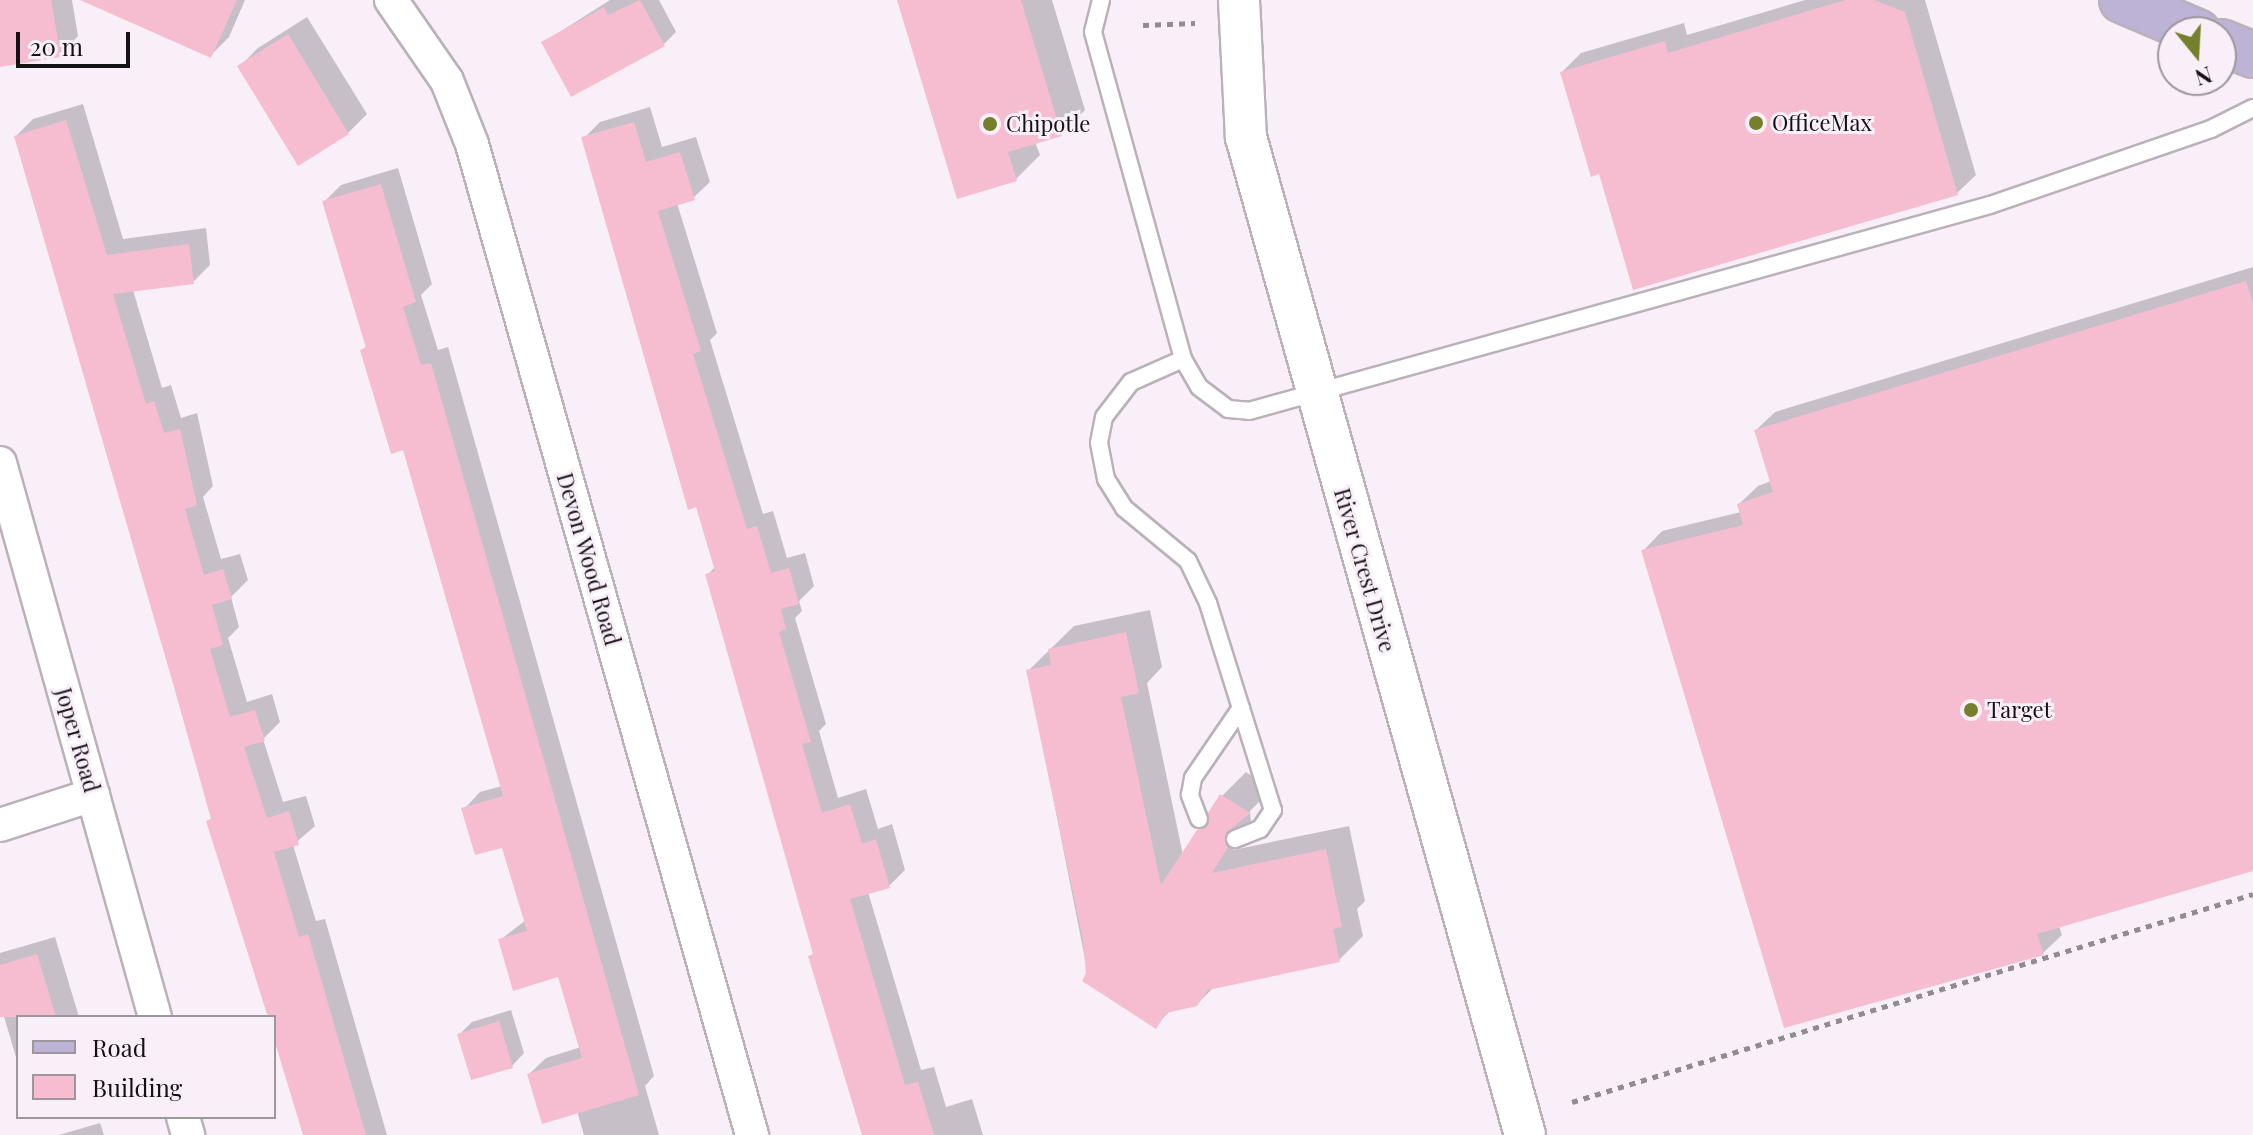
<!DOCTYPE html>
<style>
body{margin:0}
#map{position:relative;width:2253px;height:1135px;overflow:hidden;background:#f9eff9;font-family:"Playfair Display",serif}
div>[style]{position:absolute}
.shadow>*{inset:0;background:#0003}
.building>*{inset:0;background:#f6bdd0}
.path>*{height:5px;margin-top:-2.5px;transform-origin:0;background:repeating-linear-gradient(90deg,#928b92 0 6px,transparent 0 12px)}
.roads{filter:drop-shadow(2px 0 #bab1ba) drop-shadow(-2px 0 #bab1ba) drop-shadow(0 2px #bab1ba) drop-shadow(0 -2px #bab1ba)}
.service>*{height:16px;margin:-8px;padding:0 8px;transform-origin:8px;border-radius:8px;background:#fff}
.minor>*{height:32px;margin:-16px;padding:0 16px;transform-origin:16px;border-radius:16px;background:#fff}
.tertiary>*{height:40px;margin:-20px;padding:0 20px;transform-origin:20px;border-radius:20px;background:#fff}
.primary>*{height:44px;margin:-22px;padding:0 22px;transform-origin:22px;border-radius:22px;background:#bdb3d7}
.dots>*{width:22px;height:22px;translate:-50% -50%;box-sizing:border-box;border:4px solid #f9eff9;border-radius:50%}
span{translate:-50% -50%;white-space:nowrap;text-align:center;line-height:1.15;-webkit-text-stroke:6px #f9eff9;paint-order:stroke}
.poi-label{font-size:22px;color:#141114}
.left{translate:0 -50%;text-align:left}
.street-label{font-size:22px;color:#141114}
.legend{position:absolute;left:16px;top:1015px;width:260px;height:104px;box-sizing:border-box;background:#f9eff9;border:2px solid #9d969d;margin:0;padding:10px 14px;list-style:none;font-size:24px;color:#141114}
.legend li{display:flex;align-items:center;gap:16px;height:40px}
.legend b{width:40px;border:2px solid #9d969d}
.north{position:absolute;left:2157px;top:16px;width:80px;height:80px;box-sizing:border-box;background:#f9eff9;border:2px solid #9d969d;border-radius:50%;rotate:162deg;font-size:22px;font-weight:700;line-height:32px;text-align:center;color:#141114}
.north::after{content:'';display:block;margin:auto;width:28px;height:36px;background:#767f2b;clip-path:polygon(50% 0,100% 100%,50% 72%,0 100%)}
.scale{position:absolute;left:16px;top:32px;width:114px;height:36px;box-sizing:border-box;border:4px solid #141114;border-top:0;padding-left:10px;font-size:24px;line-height:28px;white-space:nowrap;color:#141114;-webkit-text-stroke:6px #f9eff9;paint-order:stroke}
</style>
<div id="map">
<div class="shadow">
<div style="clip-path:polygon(0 0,72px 0,78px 36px,60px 55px,0 43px)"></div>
<div style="clip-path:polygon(112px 0,245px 0,229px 37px,210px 56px)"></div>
<div style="clip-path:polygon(610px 0,659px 0,676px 32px,664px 44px,544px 42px)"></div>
<div style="clip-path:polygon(899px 0,1052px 0,1085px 110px,1061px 134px,1035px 142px,1040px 155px,1016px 179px)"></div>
<div style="clip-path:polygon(1805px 0,1925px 0,1976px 175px,1957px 193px,1600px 172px,1562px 72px,1581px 53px,1684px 23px,1687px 35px)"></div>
<div style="clip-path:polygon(307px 17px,367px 114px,348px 133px,239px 67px,258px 48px)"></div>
<div style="clip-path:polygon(83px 104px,123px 239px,206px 228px,210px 265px,193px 282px,133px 290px,162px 388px,171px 385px,181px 418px,197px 413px,213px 486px,203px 497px,221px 559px,240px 554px,248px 580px,231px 597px,239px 627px,228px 638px,247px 702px,272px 694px,280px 722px,263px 739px,283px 802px,306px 796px,315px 826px,293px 845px,316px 921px,325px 919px,387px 1135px,304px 1135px,274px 1038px,274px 1017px,268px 1017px,208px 821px,213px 817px,16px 136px,33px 119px)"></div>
<div style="clip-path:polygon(650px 107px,662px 147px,696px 137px,710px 182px,693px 198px,677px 203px,717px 333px,710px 340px,763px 514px,773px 511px,787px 558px,805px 553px,814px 586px,799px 601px,802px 611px,795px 618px,826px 724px,819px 731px,838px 798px,866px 789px,878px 829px,892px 824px,905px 870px,889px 886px,868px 892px,921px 1070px,934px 1067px,946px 1107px,972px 1099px,983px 1135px,865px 1135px,707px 575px,716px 566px,584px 138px,600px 122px)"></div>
<div style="clip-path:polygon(398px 168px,432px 284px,421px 295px,438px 350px,448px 347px,654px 1076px,645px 1086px,659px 1135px,584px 1135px,577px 1111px,529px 1074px,546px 1058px,581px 1047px,559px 975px,500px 940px,526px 920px,503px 845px,464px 809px,480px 792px,502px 786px,405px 447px,362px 350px,368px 345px,325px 201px,341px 185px)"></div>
<div style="clip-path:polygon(2253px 267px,2253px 869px,2059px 926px,2062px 935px,2043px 953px,1644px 550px,1662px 531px,1741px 512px,1739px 504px,1758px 486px,1771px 481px,1756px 430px,1775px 412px)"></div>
<div style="clip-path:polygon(1150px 610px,1162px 667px,1147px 683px,1183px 855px,1222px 796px,1246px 772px,1272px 789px,1250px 811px,1251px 822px,1233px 850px,1349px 826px,1365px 901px,1357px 909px,1363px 936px,1339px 960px,1214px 987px,1196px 1005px,1171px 1010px,1155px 1026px,1088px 974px,1028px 671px,1074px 626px)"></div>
<div style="clip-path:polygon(55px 937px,79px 1017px,18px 1017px,18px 1064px,0 1003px,0 953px)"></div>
<div style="clip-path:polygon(511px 1010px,524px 1053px,512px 1066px,459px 1035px,472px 1022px)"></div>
<div style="clip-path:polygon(100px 1123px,104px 1135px,59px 1135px)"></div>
</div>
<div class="building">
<div style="clip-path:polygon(0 0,51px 0,61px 57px,0 67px)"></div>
<div style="clip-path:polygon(80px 0,237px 0,211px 58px)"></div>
<div style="clip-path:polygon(640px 0,665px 46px,571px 97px,541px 42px,604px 7px,608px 15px)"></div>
<div style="clip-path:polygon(897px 0,1021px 0,1062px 136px,1008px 152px,1017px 181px,957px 199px)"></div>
<div style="clip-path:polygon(1845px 0,1874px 0,1905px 12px,1958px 195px,1633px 290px,1599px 174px,1591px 177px,1560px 72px,1665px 41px,1668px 53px)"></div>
<div style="clip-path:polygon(288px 34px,349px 134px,298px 166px,237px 66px)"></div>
<div style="clip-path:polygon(66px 120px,107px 255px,189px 244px,194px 284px,113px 294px,146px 404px,154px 401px,164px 433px,180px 429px,197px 505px,185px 509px,204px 575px,223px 569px,232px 599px,212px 605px,223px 645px,210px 649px,230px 717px,255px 710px,265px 741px,244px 747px,267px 818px,289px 811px,299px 845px,274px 852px,299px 937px,308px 934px,366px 1135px,303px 1135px,274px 1039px,274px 1017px,268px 1017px,206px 821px,211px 819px,174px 687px,14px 136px)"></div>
<div style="clip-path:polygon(634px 122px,646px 162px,680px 152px,695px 200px,658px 211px,701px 351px,693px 354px,747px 529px,757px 526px,771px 573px,789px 568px,799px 604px,781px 609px,786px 629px,779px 632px,811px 742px,802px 744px,822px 813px,850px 804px,862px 844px,876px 839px,890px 888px,850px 899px,905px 1085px,918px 1082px,934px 1135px,862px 1135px,808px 956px,813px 954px,705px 574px,715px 571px,696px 507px,688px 510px,581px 137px)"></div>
<div style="clip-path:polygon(381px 184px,416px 302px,403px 307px,421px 365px,431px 363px,639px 1095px,542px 1124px,527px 1074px,582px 1058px,558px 977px,513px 991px,498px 939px,527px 931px,502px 848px,475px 855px,461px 808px,503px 796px,403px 450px,391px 454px,360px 350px,366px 348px,322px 201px)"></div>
<div style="clip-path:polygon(2246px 281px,2253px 303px,2253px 871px,2037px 934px,2044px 955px,1784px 1028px,1641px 550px,1743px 525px,1737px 504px,1773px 492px,1754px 430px)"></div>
<div style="clip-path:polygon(1126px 632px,1139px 693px,1121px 697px,1161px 885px,1197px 830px,1208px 825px,1208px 813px,1220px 794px,1250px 813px,1226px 833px,1228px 847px,1212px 873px,1326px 849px,1342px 927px,1333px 929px,1340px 962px,1208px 990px,1197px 1006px,1166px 1013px,1156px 1029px,1082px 981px,1086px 973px,1083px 940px,1026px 670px,1051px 665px,1048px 649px)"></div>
<div style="clip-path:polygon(37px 954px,56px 1017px,0 1017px,0 965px)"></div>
<div style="clip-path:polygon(499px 1021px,513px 1068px,471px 1080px,457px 1034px)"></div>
</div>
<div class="path">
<div style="left:1143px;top:25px;width:52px;rotate:-2.2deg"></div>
<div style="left:1572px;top:1102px;width:712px;rotate:-16.98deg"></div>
</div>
<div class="roads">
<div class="service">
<div style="left:1101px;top:0;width:33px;rotate:104deg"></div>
<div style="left:1093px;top:32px;width:339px;rotate:74.6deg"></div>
<div style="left:1183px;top:359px;width:32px;rotate:60deg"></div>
<div style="left:1199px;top:387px;width:36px;rotate:37deg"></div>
<div style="left:1228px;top:409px;width:21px;rotate:5deg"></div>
<div style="left:1249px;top:411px;width:769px;rotate:-15.54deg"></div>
<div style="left:1990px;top:205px;width:234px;rotate:-19deg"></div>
<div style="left:2211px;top:129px;width:47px;rotate:-26.6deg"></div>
<div style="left:1183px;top:359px;width:57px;rotate:156.1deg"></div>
<div style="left:1131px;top:382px;width:44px;rotate:127.6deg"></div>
<div style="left:1104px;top:417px;width:26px;rotate:101deg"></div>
<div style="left:1099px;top:443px;width:37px;rotate:79deg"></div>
<div style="left:1106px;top:479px;width:34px;rotate:58deg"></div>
<div style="left:1124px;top:508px;width:83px;rotate:39.6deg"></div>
<div style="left:1188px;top:561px;width:47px;rotate:64.5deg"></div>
<div style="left:1208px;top:603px;width:217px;rotate:72.6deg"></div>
<div style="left:1273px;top:810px;width:23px;rotate:124deg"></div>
<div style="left:1260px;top:829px;width:27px;rotate:158deg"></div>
<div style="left:1199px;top:819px;width:26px;rotate:-111deg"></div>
<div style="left:1190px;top:795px;width:17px;rotate:-80deg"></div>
<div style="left:1193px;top:778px;width:85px;rotate:-55.6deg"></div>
</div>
<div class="minor">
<div style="left:391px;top:0;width:98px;rotate:55.3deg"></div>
<div style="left:447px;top:81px;width:68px;rotate:68.4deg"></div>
<div style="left:472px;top:144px;width:1030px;rotate:74.22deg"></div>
<div style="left:0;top:463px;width:575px;rotate:74.37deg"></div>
<div style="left:0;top:825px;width:98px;rotate:-17.9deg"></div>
<div style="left:183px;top:1117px;width:19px;rotate:74deg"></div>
</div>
<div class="tertiary">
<div style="left:1239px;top:0;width:137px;rotate:87.1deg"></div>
<div style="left:1246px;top:137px;width:1036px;rotate:74.38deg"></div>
</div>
<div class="primary">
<div style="left:2122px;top:0;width:82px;rotate:23.1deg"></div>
<div style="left:2221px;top:42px;width:35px;rotate:22deg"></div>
</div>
</div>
<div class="dots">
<div style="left:1756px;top:123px;background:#767f2b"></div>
<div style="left:990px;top:124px;background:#767f2b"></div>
<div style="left:1971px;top:710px;background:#767f2b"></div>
</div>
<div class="poi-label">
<span class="left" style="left:1772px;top:123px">OfficeMax</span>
<span class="left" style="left:1006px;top:124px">Chipotle</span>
<span class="left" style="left:1987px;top:710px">Target</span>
</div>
<div class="street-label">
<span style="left:589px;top:559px;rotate:74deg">Devon Wood Road</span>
<span style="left:1365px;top:570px;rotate:74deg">River Crest Drive</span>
<span style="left:78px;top:740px;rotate:74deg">Joper Road</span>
</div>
<ul class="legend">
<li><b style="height:10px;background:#bdb3d7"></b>Road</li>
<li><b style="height:22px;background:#f6bdd0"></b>Building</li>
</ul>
<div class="north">N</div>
<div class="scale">20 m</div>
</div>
